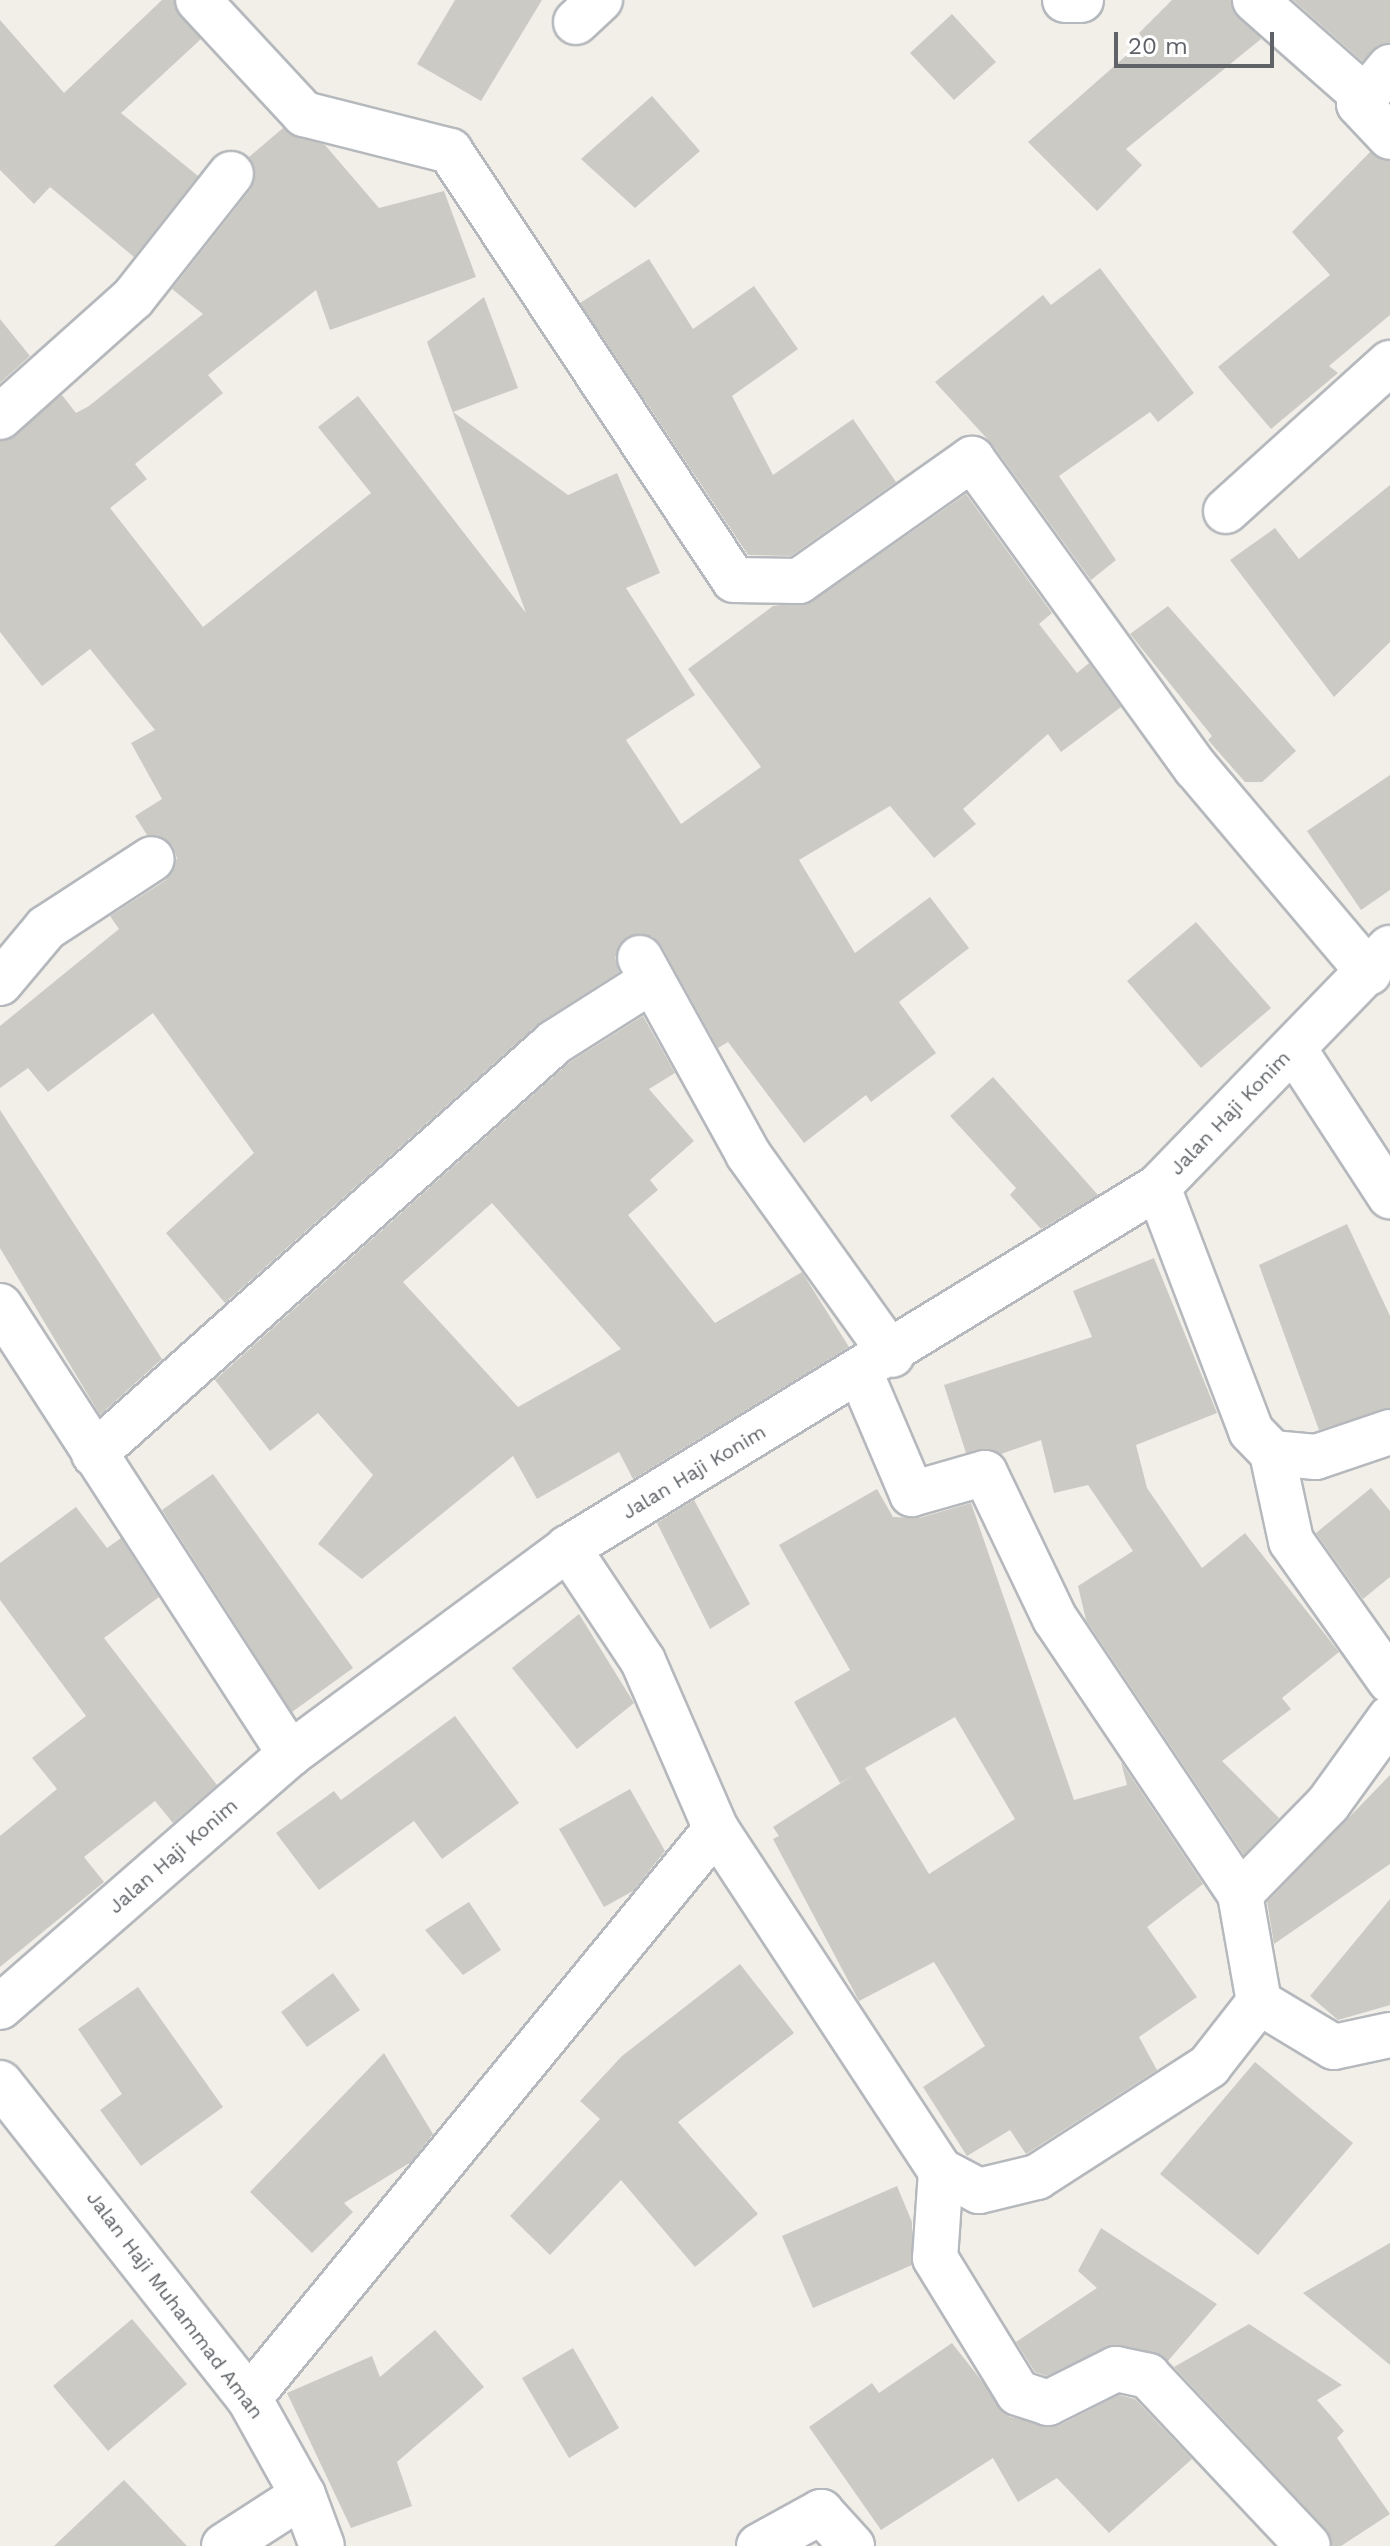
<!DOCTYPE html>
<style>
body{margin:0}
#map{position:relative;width:1390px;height:2546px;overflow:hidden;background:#f1efe8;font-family:"Work Sans",sans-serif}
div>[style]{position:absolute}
.building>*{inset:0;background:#cccac5}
.roads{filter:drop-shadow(2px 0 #b5b8bc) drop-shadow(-2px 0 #b5b8bc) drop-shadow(0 2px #b5b8bc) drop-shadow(0 -2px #b5b8bc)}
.minor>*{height:44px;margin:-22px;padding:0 22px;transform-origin:22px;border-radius:22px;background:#fff}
span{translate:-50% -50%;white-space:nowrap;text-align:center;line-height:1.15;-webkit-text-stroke:8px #fff;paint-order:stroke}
.street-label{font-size:20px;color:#5f6368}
.scale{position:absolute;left:1114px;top:32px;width:160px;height:36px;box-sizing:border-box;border:4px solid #5f6368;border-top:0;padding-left:10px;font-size:24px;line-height:28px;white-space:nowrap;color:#5f6368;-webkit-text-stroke:6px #fff;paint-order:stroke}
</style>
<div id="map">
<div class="building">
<div style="clip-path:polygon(162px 0,174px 0,201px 39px,121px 113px,198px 176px,134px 257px,50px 187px,34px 204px,0 170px,0 20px,64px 93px)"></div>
<div style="clip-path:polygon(455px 0,542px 0,481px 101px,417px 64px)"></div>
<div style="clip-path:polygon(1172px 0,1231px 0,1261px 39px,1126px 149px,1142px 165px,1097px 211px,1028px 142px,1144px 40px,1139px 33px)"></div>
<div style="clip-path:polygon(1293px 0,1390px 0,1390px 43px,1362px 61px)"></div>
<div style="clip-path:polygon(952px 14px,996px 62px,954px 100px,910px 53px)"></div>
<div style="clip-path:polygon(652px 96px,700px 151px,635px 208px,581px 159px)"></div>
<div style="clip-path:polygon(283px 128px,325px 145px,379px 208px,444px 191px,476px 277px,330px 330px,316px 290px,208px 375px,223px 393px,135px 464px,147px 479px,110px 508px,203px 627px,371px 493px,318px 427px,358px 396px,526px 613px,427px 342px,484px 297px,518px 388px,453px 412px,568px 495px,617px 473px,660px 573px,626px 588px,695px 695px,626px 740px,681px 824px,761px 767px,688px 669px,773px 606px,813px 601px,966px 494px,1052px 613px,1039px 624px,1077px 673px,1089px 663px,1121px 707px,1061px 752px,1048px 734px,963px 809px,976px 824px,934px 858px,890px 806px,799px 860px,855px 953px,930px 897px,969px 948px,899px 1002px,936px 1053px,871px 1102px,866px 1095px,804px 1143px,728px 1042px,718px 1048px,661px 945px,652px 936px,629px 936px,615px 957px,619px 972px,539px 1023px,225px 1303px,166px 1233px,254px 1153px,153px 1013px,48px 1092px,28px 1068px,0 1088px,0 1026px,119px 929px,110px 916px,166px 880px,177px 858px,172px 845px,147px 835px,135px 816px,162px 799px,131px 743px,155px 730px,90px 649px,42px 686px,0 632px,0 441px,62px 395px,76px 413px,89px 406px,203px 314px,172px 289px,251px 189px,249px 157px)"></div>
<div style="clip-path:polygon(1370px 152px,1390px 161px,1390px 315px,1329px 366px,1338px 373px,1271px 429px,1218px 367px,1330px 275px,1292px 232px)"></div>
<div style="clip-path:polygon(649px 259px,693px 329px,754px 286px,798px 349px,732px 396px,773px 475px,853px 419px,896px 482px,791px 556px,748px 555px,580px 303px)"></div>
<div style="clip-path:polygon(1100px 268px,1194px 393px,1158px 422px,1150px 412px,1059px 476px,1116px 560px,1091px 580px,992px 444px,935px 382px,1043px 295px,1051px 305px)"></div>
<div style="clip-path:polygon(0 319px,30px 356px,0 383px)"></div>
<div style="clip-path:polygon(1390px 485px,1390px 642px,1334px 697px,1230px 560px,1275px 528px,1299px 559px)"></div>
<div style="clip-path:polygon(1168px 606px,1296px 751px,1262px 782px,1245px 782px,1208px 740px,1212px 736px,1130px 634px)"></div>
<div style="clip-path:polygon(1390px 775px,1390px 890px,1361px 910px,1307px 831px)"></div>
<div style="clip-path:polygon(1196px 922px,1271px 1008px,1201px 1068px,1127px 981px)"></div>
<div style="clip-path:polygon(evenodd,643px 1016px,675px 1073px,649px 1089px,694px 1141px,650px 1180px,658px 1190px,628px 1215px,715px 1323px,802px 1272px,849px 1347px,633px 1479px,619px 1452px,537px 1499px,513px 1456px,362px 1579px,318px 1544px,373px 1475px,318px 1413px,270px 1451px,215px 1380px,570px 1062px,643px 1016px,492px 1203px,621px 1349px,518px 1407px,403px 1282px,492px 1203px)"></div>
<div style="clip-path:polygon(993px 1077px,1098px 1195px,1041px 1229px,1010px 1195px,1016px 1188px,950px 1116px)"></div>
<div style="clip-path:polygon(0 1110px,162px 1359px,100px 1415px,0 1248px)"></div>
<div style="clip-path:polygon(1347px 1224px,1390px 1316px,1390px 1408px,1319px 1430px,1259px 1265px)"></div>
<div style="clip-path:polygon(1154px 1258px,1217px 1413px,1136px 1445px,1147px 1488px,1202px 1568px,1245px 1533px,1339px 1652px,1282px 1698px,1291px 1709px,1222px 1761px,1279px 1818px,1244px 1855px,1086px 1620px,1078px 1586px,1133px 1551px,1088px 1485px,1054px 1493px,1041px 1440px,1001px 1454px,966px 1453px,944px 1385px,1092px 1337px,1073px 1291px)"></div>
<div style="clip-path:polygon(213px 1474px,353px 1668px,292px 1712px,162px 1510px)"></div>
<div style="clip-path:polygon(1371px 1488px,1390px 1511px,1390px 1577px,1363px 1599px,1316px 1533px)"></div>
<div style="clip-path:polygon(evenodd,877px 1489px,893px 1517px,919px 1518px,971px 1503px,1074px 1800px,1127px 1785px,1121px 1762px,1203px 1884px,1147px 1927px,1197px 1997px,1139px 2037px,1157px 2070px,1026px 2154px,1010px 2130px,967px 2156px,923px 2087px,985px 2046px,934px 1962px,859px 2001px,773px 1839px,779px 1836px,773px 1827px,852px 1776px,840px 1783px,794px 1702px,850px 1670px,779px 1545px,877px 1489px,955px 1717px,1015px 1819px,929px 1874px,865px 1768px,955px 1717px)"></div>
<div style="clip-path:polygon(694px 1500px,750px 1604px,710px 1629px,657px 1523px)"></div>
<div style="clip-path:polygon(76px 1507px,107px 1548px,121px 1538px,159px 1597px,104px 1638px,217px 1785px,173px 1823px,155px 1801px,84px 1857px,104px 1882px,0 1967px,0 1836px,57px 1789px,32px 1758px,86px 1716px,0 1600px,0 1563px)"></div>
<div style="clip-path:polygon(579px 1614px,634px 1703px,577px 1749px,512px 1668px)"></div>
<div style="clip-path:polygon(455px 1716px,519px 1803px,442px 1859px,414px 1821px,319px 1890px,276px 1833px,334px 1791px,341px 1800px)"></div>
<div style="clip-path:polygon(1390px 1775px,1390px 1864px,1274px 1944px,1267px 1902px)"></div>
<div style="clip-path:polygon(630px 1789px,665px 1851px,633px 1891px,604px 1907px,559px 1829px)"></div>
<div style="clip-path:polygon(1390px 1899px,1390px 2005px,1338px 2020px,1310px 1996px)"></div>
<div style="clip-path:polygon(469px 1902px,501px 1950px,463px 1975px,425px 1930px)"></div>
<div style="clip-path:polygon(740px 1964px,794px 2033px,678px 2122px,758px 2214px,695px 2267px,621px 2180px,550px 2255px,510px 2216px,600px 2119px,580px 2101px,622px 2056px)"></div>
<div style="clip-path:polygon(333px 1973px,360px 2010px,307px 2047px,281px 2012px)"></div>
<div style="clip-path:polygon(138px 1987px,223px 2107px,141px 2166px,100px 2110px,122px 2094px,78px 2029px)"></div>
<div style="clip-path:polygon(384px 2053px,433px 2134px,411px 2162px,344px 2203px,353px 2212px,312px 2253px,250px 2192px)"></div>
<div style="clip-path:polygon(1255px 2062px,1353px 2143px,1258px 2255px,1160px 2174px)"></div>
<div style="clip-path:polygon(897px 2186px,912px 2222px,912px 2265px,813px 2308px,782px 2236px)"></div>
<div style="clip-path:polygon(1101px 2228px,1217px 2304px,1168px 2361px,1120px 2345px,1046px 2376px,1035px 2372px,1016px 2342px,1097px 2288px,1078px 2271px)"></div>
<div style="clip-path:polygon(1390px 2243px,1390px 2365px,1303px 2293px)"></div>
<div style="clip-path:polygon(132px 2319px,187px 2384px,108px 2451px,53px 2386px)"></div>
<div style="clip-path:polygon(1249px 2324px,1342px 2385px,1317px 2400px,1344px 2431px,1337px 2438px,1390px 2514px,1341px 2546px,1332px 2546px,1326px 2529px,1174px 2367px)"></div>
<div style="clip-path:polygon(435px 2330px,484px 2387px,397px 2462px,412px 2506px,351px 2528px,287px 2393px,372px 2356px,380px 2377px)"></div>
<div style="clip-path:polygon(952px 2343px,1010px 2417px,1058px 2426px,1119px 2395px,1135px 2399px,1192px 2459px,1109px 2533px,1057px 2478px,1018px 2502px,993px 2458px,881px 2530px,809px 2427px,872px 2383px,879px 2393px)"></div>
<div style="clip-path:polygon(573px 2348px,619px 2428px,569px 2458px,522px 2378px)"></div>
<div style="clip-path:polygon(124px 2480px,187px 2546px,54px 2546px)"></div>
</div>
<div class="roads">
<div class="minor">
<div style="left:198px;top:0;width:156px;rotate:47.1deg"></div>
<div style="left:304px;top:114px;width:151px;rotate:14.2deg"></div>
<div style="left:450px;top:151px;width:514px;rotate:56.5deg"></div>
<div style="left:734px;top:580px;width:65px;rotate:0.9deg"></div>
<div style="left:799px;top:581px;width:212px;rotate:-35.2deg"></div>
<div style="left:972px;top:459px;width:382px;rotate:54.1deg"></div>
<div style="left:1196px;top:768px;width:268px;rotate:49.8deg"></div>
<div style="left:1065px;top:0;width:16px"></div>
<div style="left:1255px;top:0;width:145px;rotate:41.4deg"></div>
<div style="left:576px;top:22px;width:33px;rotate:-43deg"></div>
<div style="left:1390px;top:67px;width:48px;rotate:130deg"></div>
<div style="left:1359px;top:104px;width:45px;rotate:46.8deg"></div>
<div style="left:0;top:417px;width:178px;rotate:-41.8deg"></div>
<div style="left:133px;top:298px;width:158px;rotate:-51.7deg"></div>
<div style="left:1226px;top:511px;width:221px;rotate:-42.1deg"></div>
<div style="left:640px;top:958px;width:224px;rotate:61.1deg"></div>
<div style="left:748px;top:1154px;width:247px;rotate:54.4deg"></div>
<div style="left:0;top:983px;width:72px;rotate:-50.1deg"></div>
<div style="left:46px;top:928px;width:126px;rotate:-33.1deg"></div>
<div style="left:1294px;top:1049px;width:176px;rotate:56.9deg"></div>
<div style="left:1158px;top:1187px;width:261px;rotate:69.1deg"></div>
<div style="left:1251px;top:1431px;width:30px;rotate:46deg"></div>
<div style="left:1272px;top:1453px;width:44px;rotate:5.2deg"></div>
<div style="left:1316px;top:1457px;width:78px;rotate:-18.7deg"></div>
<div style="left:0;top:1306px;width:534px;rotate:57.08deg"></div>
<div style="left:1272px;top:1453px;width:90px;rotate:77.8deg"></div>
<div style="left:1291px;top:1541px;width:171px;rotate:54.7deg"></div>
<div style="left:94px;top:1454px;width:618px;rotate:-41.79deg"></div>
<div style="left:555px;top:1042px;width:114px;rotate:-32.4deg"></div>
<div style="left:716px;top:1829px;width:409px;rotate:56.7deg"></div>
<div style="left:941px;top:2171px;width:43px;rotate:27.8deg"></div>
<div style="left:979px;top:2191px;width:60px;rotate:-13.6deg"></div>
<div style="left:1037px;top:2177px;width:205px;rotate:-32.8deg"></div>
<div style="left:1209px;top:2066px;width:81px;rotate:-52deg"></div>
<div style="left:1259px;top:2002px;width:110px;rotate:-100deg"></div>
<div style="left:1240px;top:1894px;width:331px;rotate:-123.9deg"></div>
<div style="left:1055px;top:1619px;width:162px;rotate:-115.6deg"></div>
<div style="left:985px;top:1473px;width:76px;rotate:164deg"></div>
<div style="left:912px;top:1494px;width:133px;rotate:-113.1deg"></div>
<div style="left:1240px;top:1894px;width:126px;rotate:-45.6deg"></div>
<div style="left:1328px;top:1804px;width:106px;rotate:-54.2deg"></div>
<div style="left:1259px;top:2002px;width:87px;rotate:31deg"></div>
<div style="left:1334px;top:2047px;width:57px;rotate:-12.1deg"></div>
<div style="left:0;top:2007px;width:385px;rotate:-41.1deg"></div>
<div style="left:290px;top:1754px;width:346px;rotate:-36.5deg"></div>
<div style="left:568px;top:1548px;width:692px;rotate:-31.46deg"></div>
<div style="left:1158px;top:1187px;width:333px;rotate:-45.9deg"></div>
<div style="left:0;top:2083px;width:402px;rotate:51.7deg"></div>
<div style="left:249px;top:2398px;width:111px;rotate:60.9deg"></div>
<div style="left:303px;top:2495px;width:54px;rotate:69.6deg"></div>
<div style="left:941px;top:2171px;width:87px;rotate:93.9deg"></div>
<div style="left:935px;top:2258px;width:158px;rotate:58.4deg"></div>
<div style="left:1018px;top:2393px;width:32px;rotate:18deg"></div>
<div style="left:1048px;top:2403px;width:76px;rotate:-26.6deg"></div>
<div style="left:1116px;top:2369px;width:33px;rotate:12deg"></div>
<div style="left:1148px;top:2376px;width:233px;rotate:46.7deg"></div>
<div style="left:249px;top:2398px;width:736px;rotate:-50.62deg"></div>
<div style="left:716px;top:1829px;width:183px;rotate:-113.5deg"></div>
<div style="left:643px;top:1661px;width:136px;rotate:-123.6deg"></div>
<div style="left:224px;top:2546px;width:94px;rotate:-32.8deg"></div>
<div style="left:759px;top:2546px;width:71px;rotate:-28.7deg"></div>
<div style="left:821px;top:2512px;width:46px;rotate:47.6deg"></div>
</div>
</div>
<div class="street-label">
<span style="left:1230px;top:1113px;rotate:-46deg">Jalan Haji Konim</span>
<span style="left:694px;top:1472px;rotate:-31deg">Jalan Haji Konim</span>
<span style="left:173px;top:1856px;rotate:-41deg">Jalan Haji Konim</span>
<span style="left:175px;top:2305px;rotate:53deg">Jalan Haji Muhammad Aman</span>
</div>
<div class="scale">20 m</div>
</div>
